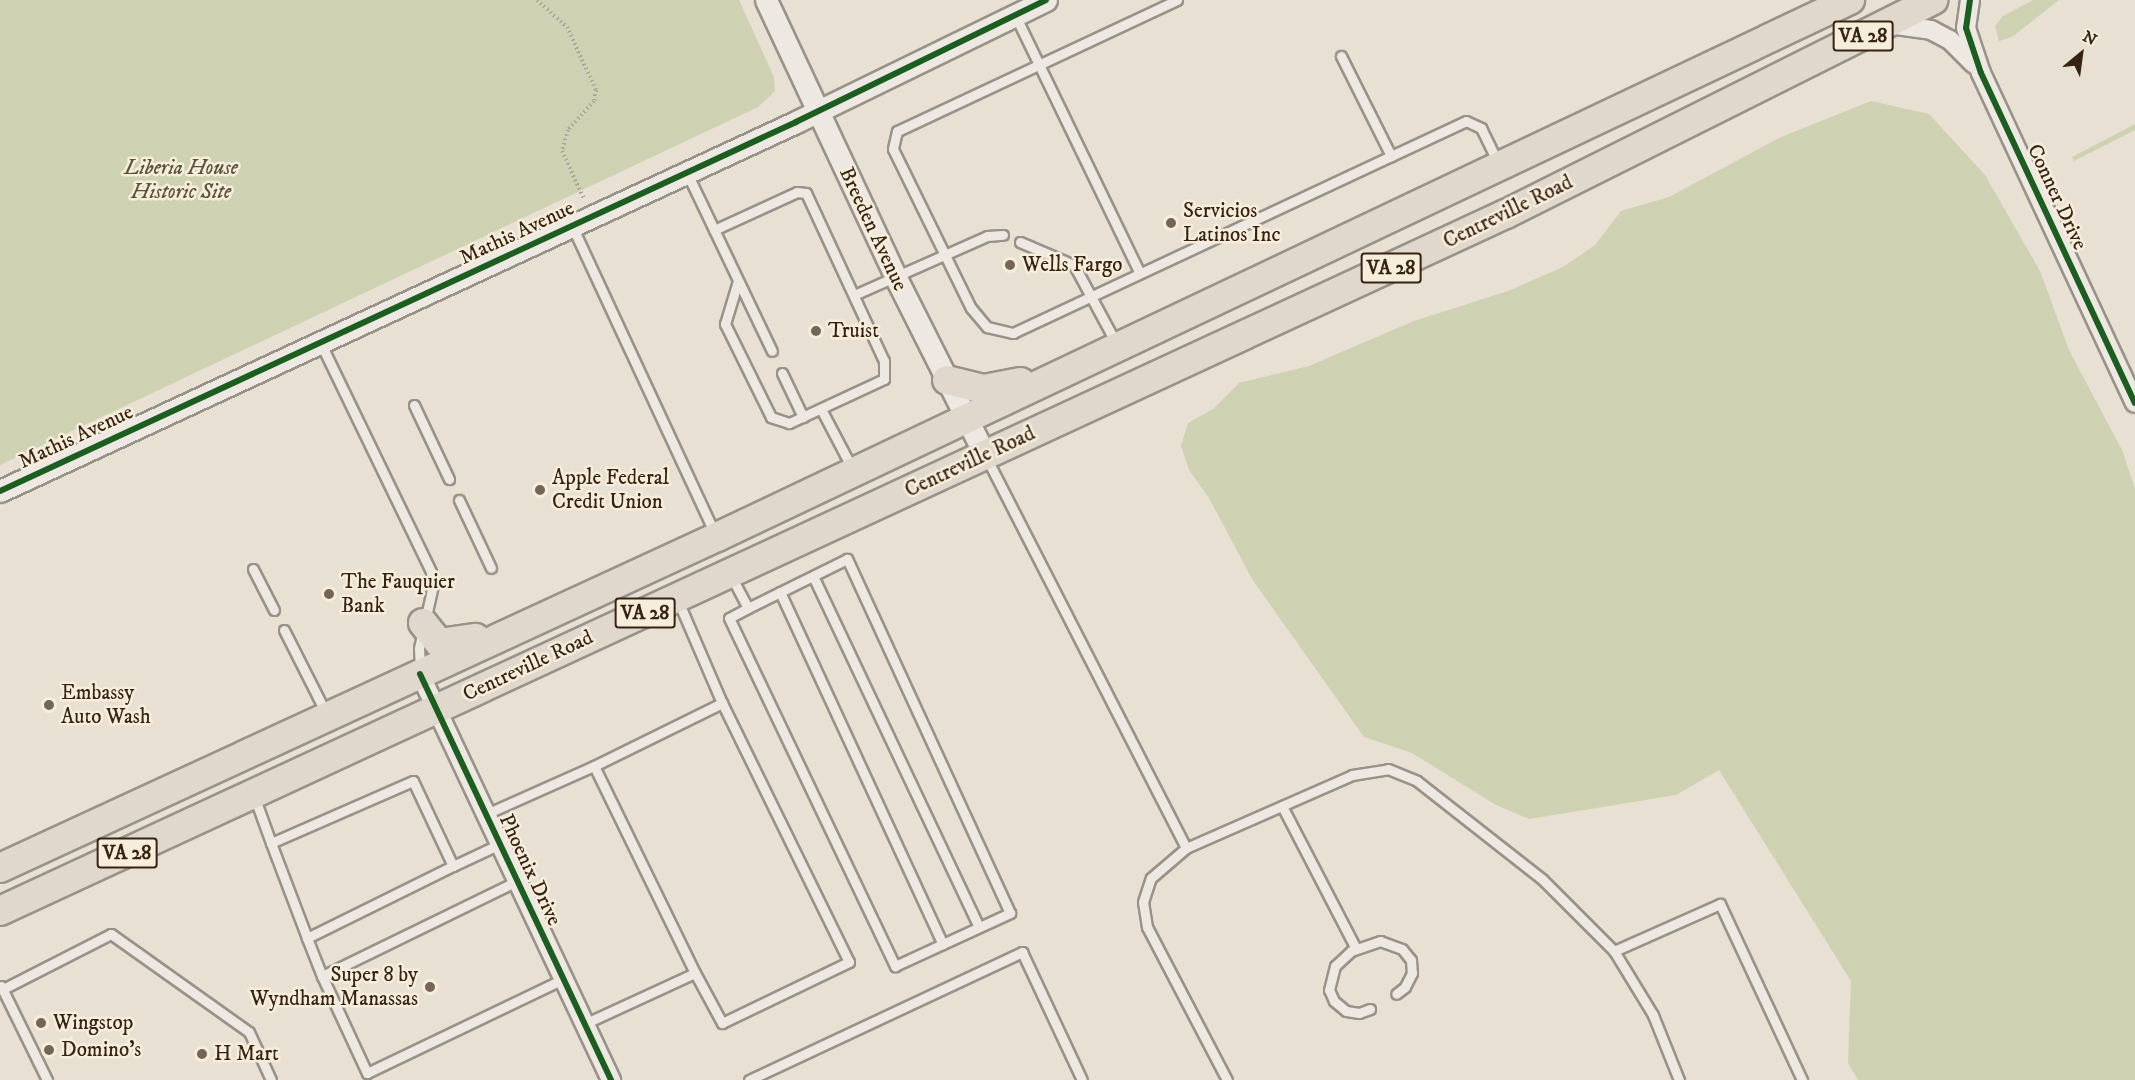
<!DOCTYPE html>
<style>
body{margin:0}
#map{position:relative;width:2135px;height:1080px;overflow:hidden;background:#e8e0d2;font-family:"IM FELL DW Pica",serif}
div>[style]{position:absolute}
.green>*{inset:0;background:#ced1b2}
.path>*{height:4px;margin-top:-2px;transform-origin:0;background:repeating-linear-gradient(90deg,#aba59e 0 1.5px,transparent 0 4.5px)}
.roads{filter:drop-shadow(2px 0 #999289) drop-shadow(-2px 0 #999289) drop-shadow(0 2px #999289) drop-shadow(0 -2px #999289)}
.service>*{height:9px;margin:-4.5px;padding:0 4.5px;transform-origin:4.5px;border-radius:4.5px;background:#ede8e1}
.minor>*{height:18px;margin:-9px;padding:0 9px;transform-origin:9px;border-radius:9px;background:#ede8e1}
.tertiary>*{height:21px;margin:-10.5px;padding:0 10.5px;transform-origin:10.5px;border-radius:10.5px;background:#ede8e1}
.trunk>*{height:28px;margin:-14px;padding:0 14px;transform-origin:14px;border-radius:14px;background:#e0d8cc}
.cycleway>*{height:6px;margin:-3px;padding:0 3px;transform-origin:3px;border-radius:3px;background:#1b5e20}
.dots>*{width:16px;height:16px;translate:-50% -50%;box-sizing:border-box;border:3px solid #f7eddb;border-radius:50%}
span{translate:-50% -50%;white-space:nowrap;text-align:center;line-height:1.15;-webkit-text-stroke:5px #f7eddb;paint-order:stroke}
.shield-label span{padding:2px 4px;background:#f7eddb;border:2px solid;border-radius:4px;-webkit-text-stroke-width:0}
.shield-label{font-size:20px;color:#362314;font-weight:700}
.park-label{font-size:21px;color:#5d533b;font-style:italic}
.street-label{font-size:21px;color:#362314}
.poi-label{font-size:21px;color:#362314}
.left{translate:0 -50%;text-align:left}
.right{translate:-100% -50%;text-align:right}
.north{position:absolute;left:2051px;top:24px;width:60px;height:60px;-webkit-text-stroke:4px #f7eddb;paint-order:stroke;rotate:29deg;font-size:16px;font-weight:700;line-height:24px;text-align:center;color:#362314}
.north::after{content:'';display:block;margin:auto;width:21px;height:27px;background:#362314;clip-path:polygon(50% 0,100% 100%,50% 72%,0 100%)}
</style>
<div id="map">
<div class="green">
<div style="clip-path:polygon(0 0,739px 0,774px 77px,775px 91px,758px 107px,0 465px)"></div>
<div style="clip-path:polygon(2033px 0,2059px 0,2012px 37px,1999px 41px,1995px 26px,2003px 16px)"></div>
<div style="clip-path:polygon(1871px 101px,1929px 114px,1985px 175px,2040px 271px,2069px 350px,2123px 452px,2135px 489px,2135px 1080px,1858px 1080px,1848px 1063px,1851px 981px,1719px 770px,1676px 795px,1529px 819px,1496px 805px,1412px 753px,1364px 737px,1252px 579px,1209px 498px,1189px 470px,1181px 446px,1188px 423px,1213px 409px,1239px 383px,1309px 366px,1414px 321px,1508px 291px,1563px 267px,1595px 245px,1621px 211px,1669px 197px,1781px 137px)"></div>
<div style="clip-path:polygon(2135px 124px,2135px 130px,2074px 161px,2072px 157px)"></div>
</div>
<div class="path">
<div style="left:537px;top:0;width:40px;rotate:42deg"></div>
<div style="left:567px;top:27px;width:69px;rotate:65.3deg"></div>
<div style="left:596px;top:90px;width:11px;rotate:100deg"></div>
<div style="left:594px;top:101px;width:39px;rotate:132deg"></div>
<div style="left:568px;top:130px;width:22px;rotate:106deg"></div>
<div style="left:562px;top:151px;width:53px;rotate:65.4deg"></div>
</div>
<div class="roads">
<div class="service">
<div style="left:1177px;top:0;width:309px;rotate:154.9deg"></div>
<div style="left:897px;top:131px;width:18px;rotate:103deg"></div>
<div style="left:893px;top:149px;width:177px;rotate:63.9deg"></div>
<div style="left:971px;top:308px;width:25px;rotate:50deg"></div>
<div style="left:987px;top:327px;width:27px;rotate:13deg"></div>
<div style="left:1013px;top:333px;width:500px;rotate:-25.08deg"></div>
<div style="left:1466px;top:121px;width:17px;rotate:25deg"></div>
<div style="left:1481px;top:128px;width:39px;rotate:64deg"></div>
<div style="left:1015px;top:15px;width:284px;rotate:64.2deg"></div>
<div style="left:1341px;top:56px;width:112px;rotate:63.4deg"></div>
<div style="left:687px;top:173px;width:197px;rotate:64.5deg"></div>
<div style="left:572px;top:226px;width:340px;rotate:65.1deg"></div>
<div style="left:714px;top:230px;width:91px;rotate:-24.6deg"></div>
<div style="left:797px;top:192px;width:9px;rotate:6deg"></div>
<div style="left:806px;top:193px;width:185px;rotate:65.1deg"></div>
<div style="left:884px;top:361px;width:18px;rotate:90deg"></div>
<div style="left:884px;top:379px;width:105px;rotate:155.1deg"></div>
<div style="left:789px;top:423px;width:19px;rotate:-162deg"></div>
<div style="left:771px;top:417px;width:104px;rotate:-116.3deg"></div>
<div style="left:725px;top:324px;width:45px;rotate:-73.2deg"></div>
<div style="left:1020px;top:242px;width:59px;rotate:23.1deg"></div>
<div style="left:1074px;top:265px;width:89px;rotate:61.7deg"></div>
<div style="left:854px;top:295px;width:145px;rotate:-23.9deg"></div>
<div style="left:987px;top:236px;width:16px;rotate:-4deg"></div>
<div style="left:320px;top:342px;width:255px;rotate:64.2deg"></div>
<div style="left:431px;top:572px;width:13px;rotate:81deg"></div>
<div style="left:433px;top:585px;width:65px;rotate:102.5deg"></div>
<div style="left:419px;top:648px;width:22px;rotate:87deg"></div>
<div style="left:782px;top:373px;width:49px;rotate:64.5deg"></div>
<div style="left:414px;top:405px;width:82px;rotate:64.7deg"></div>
<div style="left:821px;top:409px;width:67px;rotate:62.3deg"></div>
<div style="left:986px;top:457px;width:439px;rotate:62.9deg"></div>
<div style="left:459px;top:500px;width:75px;rotate:64.8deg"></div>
<div style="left:253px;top:569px;width:46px;rotate:62.9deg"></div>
<div style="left:731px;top:576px;width:36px;rotate:62deg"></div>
<div style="left:748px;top:608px;width:21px;rotate:152deg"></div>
<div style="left:729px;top:618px;width:386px;rotate:64.5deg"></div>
<div style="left:895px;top:966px;width:127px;rotate:-24.7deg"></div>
<div style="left:1010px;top:913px;width:390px;rotate:-114.7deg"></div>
<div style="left:847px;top:559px;width:110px;rotate:153.7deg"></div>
<div style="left:813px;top:576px;width:388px;rotate:64.7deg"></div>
<div style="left:780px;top:592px;width:388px;rotate:65.2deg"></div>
<div style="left:284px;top:630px;width:93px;rotate:63.2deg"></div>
<div style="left:254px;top:796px;width:50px;rotate:70.1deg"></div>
<div style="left:271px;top:843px;width:155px;rotate:-23.6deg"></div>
<div style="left:413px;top:781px;width:94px;rotate:64.8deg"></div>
<div style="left:453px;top:866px;width:52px;rotate:-25.1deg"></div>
<div style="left:1282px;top:806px;width:161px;rotate:62.6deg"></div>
<div style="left:486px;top:814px;width:118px;rotate:-24deg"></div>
<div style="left:271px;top:843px;width:102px;rotate:69.2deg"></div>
<div style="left:307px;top:938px;width:163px;rotate:-26.3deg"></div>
<div style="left:517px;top:881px;width:217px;rotate:154deg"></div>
<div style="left:322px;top:976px;width:107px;rotate:65.1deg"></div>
<div style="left:367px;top:1073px;width:217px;rotate:-25.6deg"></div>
<div style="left:307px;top:938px;width:41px;rotate:68.5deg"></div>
<div style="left:1614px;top:951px;width:116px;rotate:-23.9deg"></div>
<div style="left:1720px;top:904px;width:194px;rotate:65deg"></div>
<div style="left:695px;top:973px;width:57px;rotate:61.6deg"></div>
<div style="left:722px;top:1023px;width:141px;rotate:-25.7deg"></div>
<div style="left:849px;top:962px;width:288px;rotate:-116.1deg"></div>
<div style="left:1px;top:986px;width:105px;rotate:63.9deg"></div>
<div style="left:3px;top:989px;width:121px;rotate:-27deg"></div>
<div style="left:111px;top:934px;width:169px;rotate:35.4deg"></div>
<div style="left:249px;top:1032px;width:53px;rotate:65.4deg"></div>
<div style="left:1370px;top:1009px;width:12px;rotate:160deg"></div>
<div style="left:1359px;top:1013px;width:13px;rotate:-171deg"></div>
<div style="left:1346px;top:1011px;width:16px;rotate:-140deg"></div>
<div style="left:1334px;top:1001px;width:12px;rotate:-114deg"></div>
<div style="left:1329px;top:990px;width:25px;rotate:-76deg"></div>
<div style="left:1335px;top:966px;width:22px;rotate:-43deg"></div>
<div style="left:1351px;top:951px;width:31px;rotate:-19deg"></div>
<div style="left:1380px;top:941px;width:23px;rotate:20deg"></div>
<div style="left:1402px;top:949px;width:14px;rotate:51deg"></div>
<div style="left:1411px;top:960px;width:13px;rotate:86deg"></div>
<div style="left:1412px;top:973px;width:16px;rotate:117deg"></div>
<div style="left:1405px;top:987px;width:11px;rotate:142deg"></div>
<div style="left:584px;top:1024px;width:122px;rotate:-24.7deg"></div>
<div style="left:695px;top:973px;width:230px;rotate:-116deg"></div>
<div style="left:594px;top:766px;width:143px;rotate:-26.2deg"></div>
<div style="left:722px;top:703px;width:111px;rotate:-113.3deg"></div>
<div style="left:749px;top:1080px;width:302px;rotate:-25.1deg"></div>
<div style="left:1022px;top:952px;width:141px;rotate:64.9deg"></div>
<div style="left:1227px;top:1080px;width:173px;rotate:-117.6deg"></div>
<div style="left:1147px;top:927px;width:25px;rotate:-99deg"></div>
<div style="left:1143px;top:902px;width:25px;rotate:-72deg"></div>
<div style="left:1151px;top:878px;width:46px;rotate:-40.6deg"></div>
<div style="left:1186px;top:848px;width:181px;rotate:-23.7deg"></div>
<div style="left:1352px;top:775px;width:36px;rotate:-9deg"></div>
<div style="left:1388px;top:769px;width:31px;rotate:22deg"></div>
<div style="left:1417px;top:781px;width:159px;rotate:38.1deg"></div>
<div style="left:1542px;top:879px;width:102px;rotate:45deg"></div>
<div style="left:1614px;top:951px;width:75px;rotate:58.6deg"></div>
<div style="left:1653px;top:1015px;width:70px;rotate:68.2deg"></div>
</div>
<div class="minor">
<div style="left:1970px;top:0;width:28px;rotate:98deg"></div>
<div style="left:1966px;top:28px;width:47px;rotate:71.6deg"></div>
<div style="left:1981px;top:73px;width:364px;rotate:65deg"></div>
<div style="left:1889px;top:24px;width:42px;rotate:8.1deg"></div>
<div style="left:1931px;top:30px;width:21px;rotate:28deg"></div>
<div style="left:1950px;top:40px;width:34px;rotate:45deg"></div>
<div style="left:420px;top:674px;width:449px;rotate:64.8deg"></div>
</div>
<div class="tertiary">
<div style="left:766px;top:0;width:305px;rotate:64.9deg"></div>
<div style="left:895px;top:276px;width:200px;rotate:63.3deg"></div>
<div style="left:0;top:491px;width:877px;rotate:-24.87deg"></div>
<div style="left:796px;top:122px;width:278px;rotate:-26deg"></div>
</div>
<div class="trunk">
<div style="left:947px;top:380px;width:38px;rotate:14deg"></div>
<div style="left:984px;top:389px;width:37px;rotate:-11deg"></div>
<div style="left:423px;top:623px;width:26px;rotate:51deg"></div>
<div style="left:439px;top:643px;width:37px;rotate:-8deg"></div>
<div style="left:0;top:868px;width:790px;rotate:-24.78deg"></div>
<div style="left:717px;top:537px;width:1254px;rotate:-25.36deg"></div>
<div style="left:0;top:911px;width:1659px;rotate:-24.84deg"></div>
<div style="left:1506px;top:214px;width:478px;rotate:-26.6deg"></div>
</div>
</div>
<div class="cycleway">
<div style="left:1970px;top:0;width:28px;rotate:98deg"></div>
<div style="left:1966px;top:28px;width:47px;rotate:71.6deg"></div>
<div style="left:1981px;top:73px;width:364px;rotate:65deg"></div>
<div style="left:0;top:491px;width:877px;rotate:-24.87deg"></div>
<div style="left:796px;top:122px;width:278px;rotate:-26deg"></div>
<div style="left:420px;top:674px;width:449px;rotate:64.8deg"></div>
</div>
<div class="dots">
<div style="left:1171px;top:223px;background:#746556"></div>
<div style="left:1010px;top:265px;background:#746556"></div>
<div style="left:816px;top:331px;background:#746556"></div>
<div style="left:540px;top:490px;background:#746556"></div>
<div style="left:329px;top:594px;background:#746556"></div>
<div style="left:49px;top:705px;background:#746556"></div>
<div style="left:430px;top:987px;background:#746556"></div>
<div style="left:41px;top:1023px;background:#746556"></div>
<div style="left:49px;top:1050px;background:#746556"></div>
<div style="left:202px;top:1054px;background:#746556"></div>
</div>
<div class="shield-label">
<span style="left:1863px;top:36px">VA 28</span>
<span style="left:1391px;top:268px">VA 28</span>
<span style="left:645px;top:613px">VA 28</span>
<span style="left:127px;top:853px">VA 28</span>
</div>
<div class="park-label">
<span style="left:181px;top:180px">Liberia House<br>Historic Site</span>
</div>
<div class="street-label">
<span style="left:2057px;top:197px;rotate:65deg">Conner Drive</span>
<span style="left:1508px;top:212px;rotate:-26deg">Centreville Road</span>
<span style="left:873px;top:229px;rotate:65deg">Breeden Avenue</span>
<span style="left:517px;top:233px;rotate:-25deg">Mathis Avenue</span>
<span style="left:76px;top:437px;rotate:-25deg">Mathis Avenue</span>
<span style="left:970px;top:462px;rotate:-25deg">Centreville Road</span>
<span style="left:528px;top:666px;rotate:-25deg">Centreville Road</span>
<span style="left:530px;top:870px;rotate:65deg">Phoenix Drive</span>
</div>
<div class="poi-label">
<span class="left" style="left:1183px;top:223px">Servicios<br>Latinos Inc</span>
<span class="left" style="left:1022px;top:265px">Wells Fargo</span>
<span class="left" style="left:828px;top:331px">Truist</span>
<span class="left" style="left:552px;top:490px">Apple Federal<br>Credit Union</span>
<span class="left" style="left:341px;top:594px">The Fauquier<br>Bank</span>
<span class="left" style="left:61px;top:705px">Embassy<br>Auto Wash</span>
<span class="right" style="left:418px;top:987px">Super 8 by<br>Wyndham Manassas</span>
<span class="left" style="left:53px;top:1023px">Wingstop</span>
<span class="left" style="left:61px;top:1050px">Domino's</span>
<span class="left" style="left:214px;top:1054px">H Mart</span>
</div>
<div class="north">N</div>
</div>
